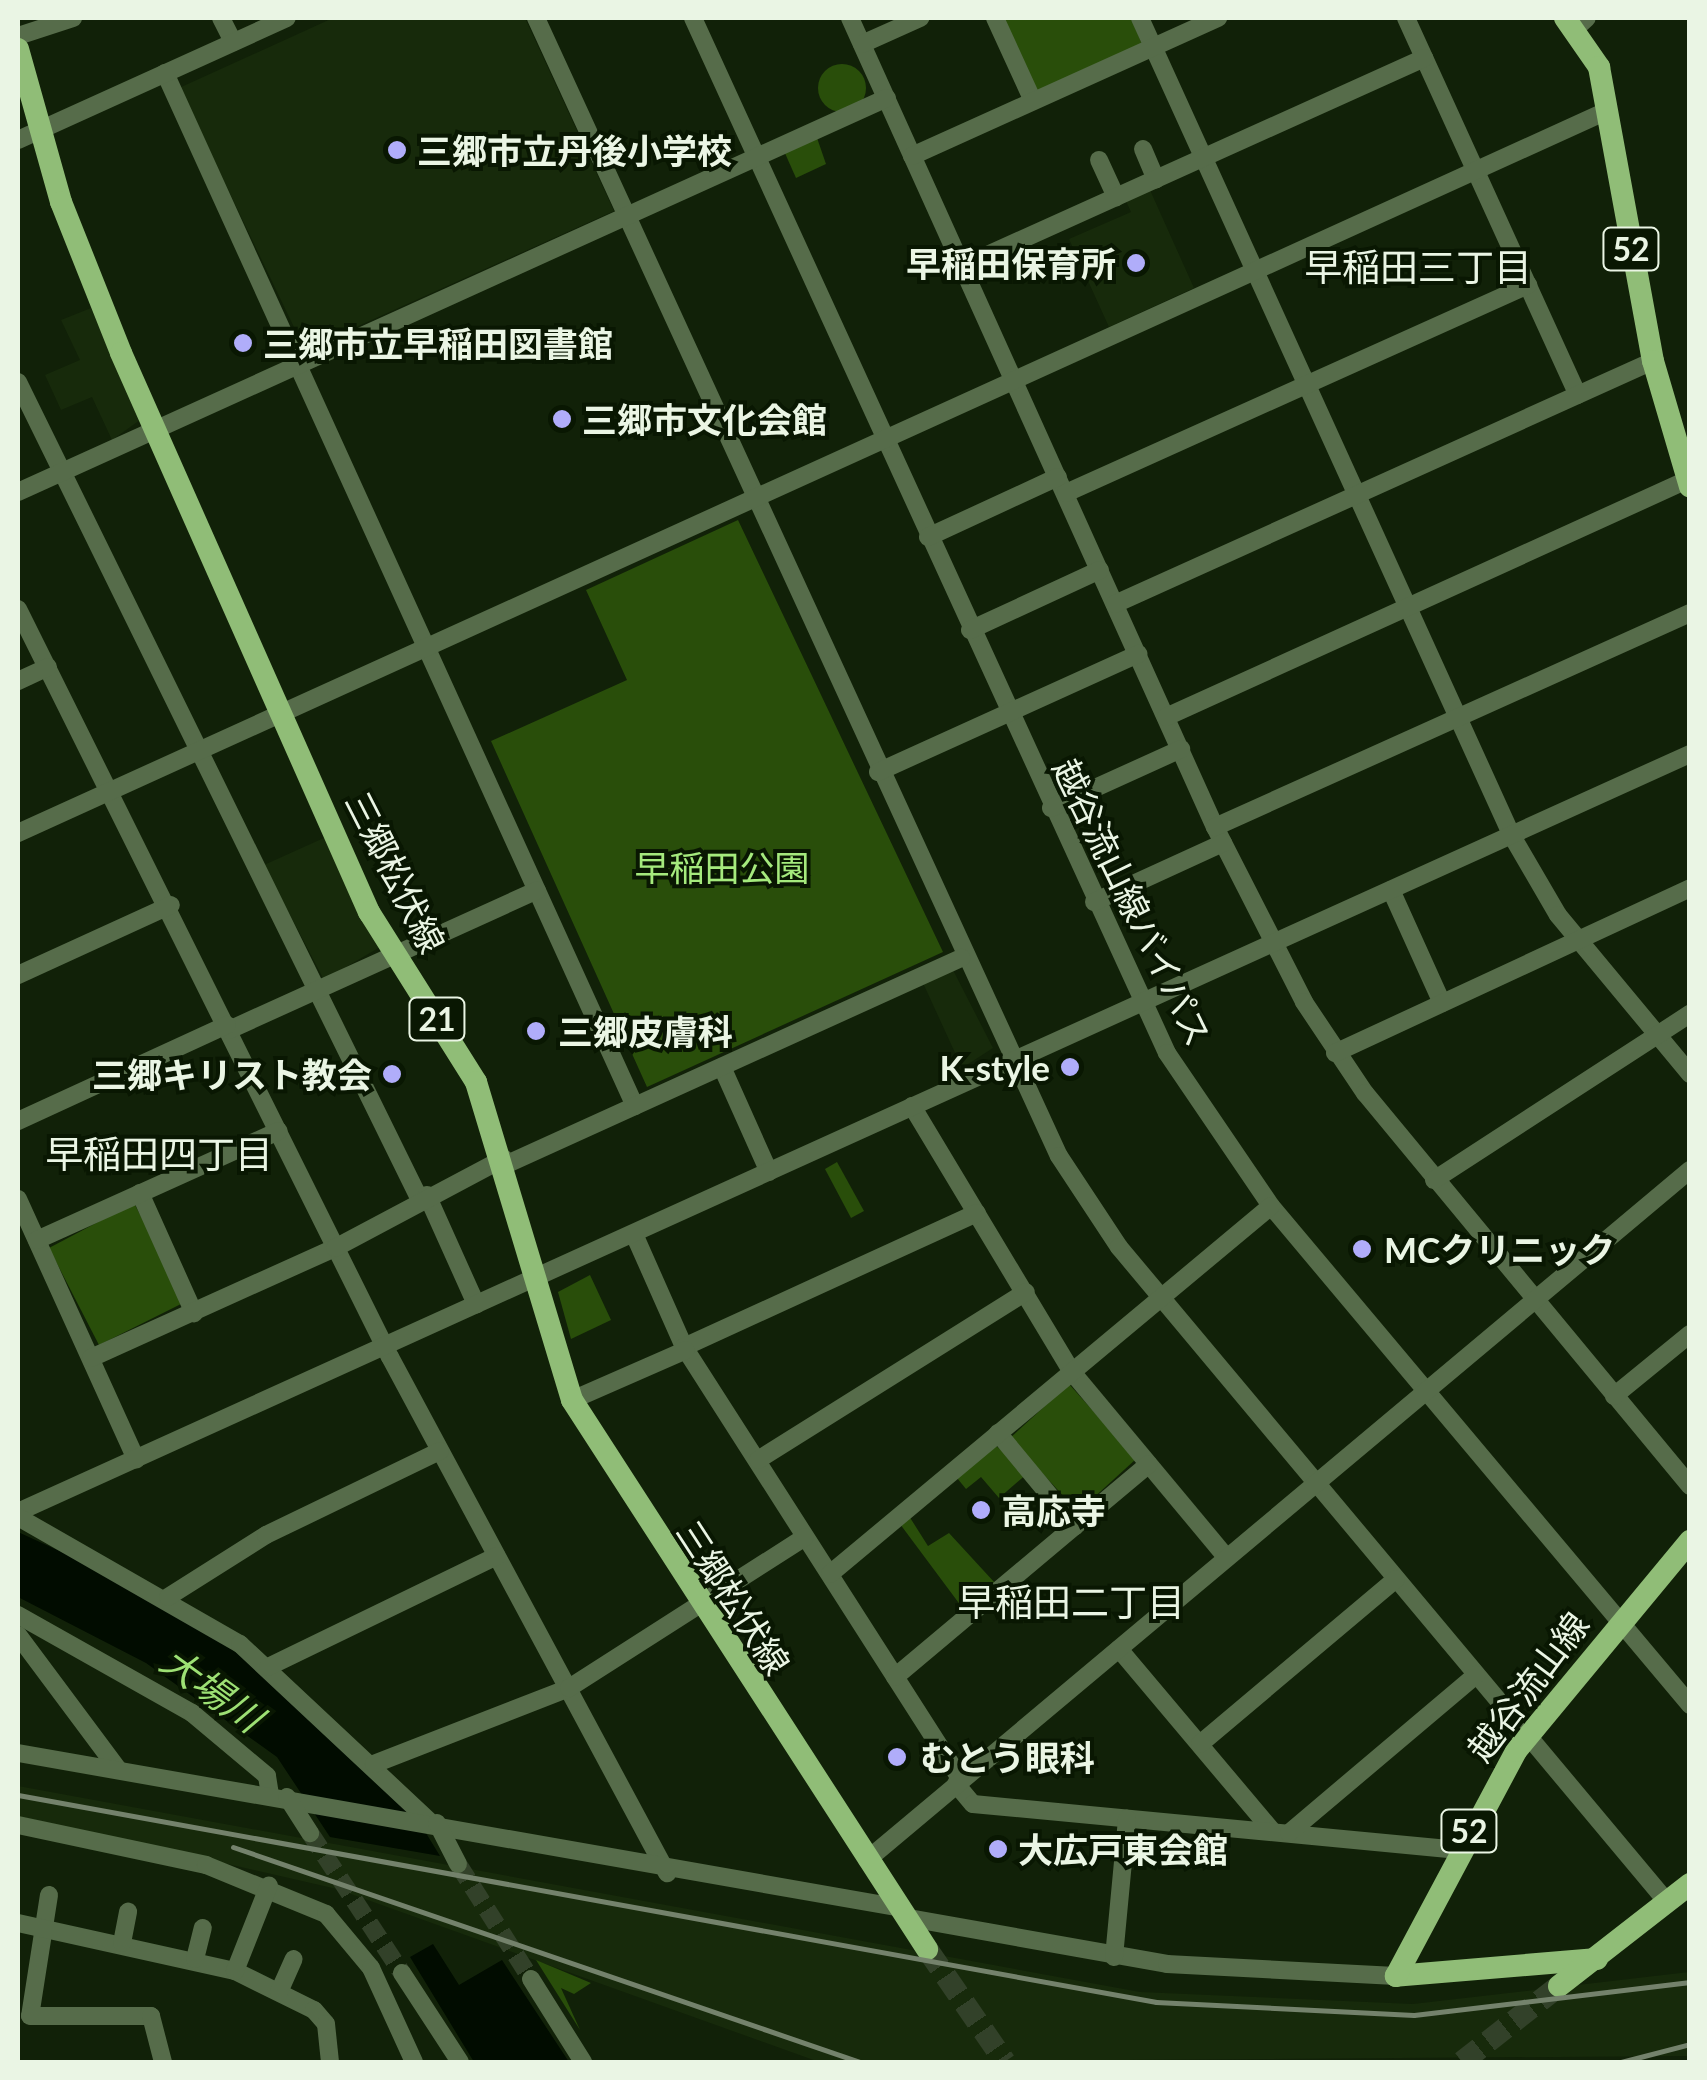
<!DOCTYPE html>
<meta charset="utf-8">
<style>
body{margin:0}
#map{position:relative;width:1707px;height:2080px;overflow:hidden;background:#112108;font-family:Lato,"Noto Sans JP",sans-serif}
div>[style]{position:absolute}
.built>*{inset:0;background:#172a0b}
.green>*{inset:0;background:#294e0a}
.round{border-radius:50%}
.water>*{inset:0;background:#010c00}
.minor-tunnel>*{height:18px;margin-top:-9px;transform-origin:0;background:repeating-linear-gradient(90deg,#324129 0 18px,transparent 0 27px)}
.major-tunnel>*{height:22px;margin-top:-11px;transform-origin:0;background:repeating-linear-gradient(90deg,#324129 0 22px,transparent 0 33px)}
.minor>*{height:18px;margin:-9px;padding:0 9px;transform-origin:9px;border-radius:9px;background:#566c4a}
.major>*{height:22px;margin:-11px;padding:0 11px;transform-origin:11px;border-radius:11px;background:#90bd77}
.rail>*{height:5px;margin:-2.5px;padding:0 2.5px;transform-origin:2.5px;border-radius:2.5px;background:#74826c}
.dots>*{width:28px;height:28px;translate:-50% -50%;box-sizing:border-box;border:5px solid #091702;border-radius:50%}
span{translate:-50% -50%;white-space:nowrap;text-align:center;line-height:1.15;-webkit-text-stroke:8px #091702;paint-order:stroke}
.shield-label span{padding:2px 8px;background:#091702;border:2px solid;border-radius:8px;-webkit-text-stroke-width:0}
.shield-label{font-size:32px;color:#eaf5e4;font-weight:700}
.poi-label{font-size:35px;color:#eaf5e4;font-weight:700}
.left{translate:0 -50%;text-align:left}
.right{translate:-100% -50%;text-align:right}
.park-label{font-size:35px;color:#a5ea7d}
.street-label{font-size:35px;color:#eaf5e4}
.neighbourhood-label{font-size:38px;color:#eaf5e4}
.water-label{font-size:38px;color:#9de074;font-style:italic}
.frame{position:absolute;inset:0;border:20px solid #eaf5e4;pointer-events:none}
</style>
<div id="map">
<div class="built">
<div style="clip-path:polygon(333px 18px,525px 18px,614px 211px,305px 350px,179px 88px)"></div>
<div style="clip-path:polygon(1150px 190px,1194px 288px,1109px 327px,1069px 239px,1131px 212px,1126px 201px)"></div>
<div style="clip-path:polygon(91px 308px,140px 420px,112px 440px,92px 397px,61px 410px,45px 375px,80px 360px,61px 320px)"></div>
<div style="clip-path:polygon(326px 837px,380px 947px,324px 980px,264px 865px)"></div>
<div style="clip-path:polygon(953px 970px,993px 1048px,962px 1068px,923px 983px)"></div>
<div style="clip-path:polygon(18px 1786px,1140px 1992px,1413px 2004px,1689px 1972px,1689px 2056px,819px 2062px,337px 1889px,18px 1816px)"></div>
</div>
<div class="green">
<div style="clip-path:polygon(1002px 18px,1131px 18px,1142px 44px,1035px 94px)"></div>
<div class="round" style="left:818px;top:64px;width:48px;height:48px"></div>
<div style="clip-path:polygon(816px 135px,826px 164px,796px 178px,784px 151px)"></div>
<div style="clip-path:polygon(738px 520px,943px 952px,647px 1087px,491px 741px,627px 680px,586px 590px)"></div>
<div style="clip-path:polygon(837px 1162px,864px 1211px,851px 1218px,825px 1169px)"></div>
<div style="clip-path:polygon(134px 1203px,185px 1302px,99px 1345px,49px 1248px)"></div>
<div style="clip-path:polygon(590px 1275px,611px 1320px,571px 1339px,558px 1292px)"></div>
<div style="clip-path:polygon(1069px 1384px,1136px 1459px,1078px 1512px,1010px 1438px)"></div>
<div style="clip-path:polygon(995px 1445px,1028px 1473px,999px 1498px,981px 1477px,966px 1489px,957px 1478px)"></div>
<div style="clip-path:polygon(909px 1516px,928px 1546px,949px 1533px,995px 1583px,964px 1610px,900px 1524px)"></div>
<div style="clip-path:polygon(536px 1960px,591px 1983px,574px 1994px,561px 1988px,580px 2030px)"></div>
</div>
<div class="water">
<div style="clip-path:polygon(18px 1532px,116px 1577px,228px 1645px,410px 1807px,440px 1856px,330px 1837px,277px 1757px,146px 1663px,18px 1597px)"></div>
<div style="clip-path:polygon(433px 1944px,459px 1985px,502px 1960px,569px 2062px,474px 2062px,410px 1957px)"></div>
</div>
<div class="minor-tunnel">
<div style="left:310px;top:1833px;width:168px;rotate:56.7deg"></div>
<div style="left:458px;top:1864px;width:136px;rotate:57.6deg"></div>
</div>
<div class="major-tunnel">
<div style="left:927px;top:1949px;width:137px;rotate:55.4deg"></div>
<div style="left:1462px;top:2062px;width:123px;rotate:-38.1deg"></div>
</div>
<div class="minor">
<div style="left:221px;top:18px;width:27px;rotate:63deg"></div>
<div style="left:536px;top:18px;width:1252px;rotate:65.32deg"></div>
<div style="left:1059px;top:1156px;width:109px;rotate:56.6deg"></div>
<div style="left:1119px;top:1247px;width:854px;rotate:50.08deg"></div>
<div style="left:693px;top:18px;width:1138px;rotate:65.39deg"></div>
<div style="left:1167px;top:1053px;width:185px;rotate:55.8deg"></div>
<div style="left:1271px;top:1206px;width:652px;rotate:49.98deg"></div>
<div style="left:850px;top:18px;width:888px;rotate:65.72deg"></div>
<div style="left:1215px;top:827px;width:196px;rotate:63deg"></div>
<div style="left:1304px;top:1002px;width:110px;rotate:56.2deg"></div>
<div style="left:1365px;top:1093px;width:510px;rotate:50.41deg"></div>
<div style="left:995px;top:18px;width:91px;rotate:65.4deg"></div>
<div style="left:1140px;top:18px;width:899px;rotate:65.55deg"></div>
<div style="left:1512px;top:836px;width:91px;rotate:59.8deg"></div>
<div style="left:1558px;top:915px;width:207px;rotate:50.3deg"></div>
<div style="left:1406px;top:18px;width:414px;rotate:65.5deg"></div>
<div style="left:1575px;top:29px;width:16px;rotate:-43deg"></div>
<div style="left:18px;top:36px;width:58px;rotate:-18.1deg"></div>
<div style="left:862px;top:44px;width:64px;rotate:-24.1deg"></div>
<div style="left:165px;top:73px;width:1135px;rotate:65.54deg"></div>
<div style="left:18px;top:140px;width:295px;rotate:-24.4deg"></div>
<div style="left:1143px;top:149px;width:33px;rotate:67deg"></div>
<div style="left:912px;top:156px;width:336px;rotate:-24.3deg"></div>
<div style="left:1099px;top:160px;width:41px;rotate:65.3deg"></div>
<div style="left:963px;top:266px;width:506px;rotate:-24.28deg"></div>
<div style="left:18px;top:382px;width:909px;rotate:63.83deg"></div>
<div style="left:18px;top:492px;width:954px;rotate:-24.39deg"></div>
<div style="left:1066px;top:493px;width:507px;rotate:-24.24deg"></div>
<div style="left:928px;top:537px;width:143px;rotate:-24.8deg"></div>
<div style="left:1115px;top:604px;width:590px;rotate:-24.31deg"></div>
<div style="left:18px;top:609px;width:835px;rotate:63.56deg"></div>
<div style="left:390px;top:1357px;width:586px;rotate:61.77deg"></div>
<div style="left:970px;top:630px;width:143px;rotate:-24.8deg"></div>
<div style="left:18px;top:681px;width:33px;rotate:-25deg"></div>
<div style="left:1166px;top:717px;width:572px;rotate:-24.46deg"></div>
<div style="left:878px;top:772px;width:286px;rotate:-24.4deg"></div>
<div style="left:1051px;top:808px;width:143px;rotate:-24.4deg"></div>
<div style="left:1215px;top:827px;width:521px;rotate:-24.25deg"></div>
<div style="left:18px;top:833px;width:1745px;rotate:-24.44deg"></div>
<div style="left:1391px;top:890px;width:124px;rotate:65.7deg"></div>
<div style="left:1094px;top:902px;width:142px;rotate:-24.6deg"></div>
<div style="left:18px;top:975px;width:168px;rotate:-24.6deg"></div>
<div style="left:229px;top:1030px;width:338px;rotate:-24.4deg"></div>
<div style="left:1335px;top:1053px;width:391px;rotate:-24.9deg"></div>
<div style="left:722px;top:1067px;width:115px;rotate:65.9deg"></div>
<div style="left:912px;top:1106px;width:310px;rotate:59deg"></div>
<div style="left:1072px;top:1372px;width:242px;rotate:50.2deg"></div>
<div style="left:18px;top:1121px;width:230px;rotate:-24.7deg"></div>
<div style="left:507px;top:1164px;width:499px;rotate:-24.4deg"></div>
<div style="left:1434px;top:1180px;width:305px;rotate:-33deg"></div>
<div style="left:140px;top:1193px;width:132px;rotate:65.8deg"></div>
<div style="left:427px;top:1195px;width:120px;rotate:65.8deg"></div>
<div style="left:18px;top:1199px;width:286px;rotate:65.6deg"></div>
<div style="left:634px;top:1234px;width:124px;rotate:66.1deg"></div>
<div style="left:684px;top:1347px;width:514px;rotate:57.39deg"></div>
<div style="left:37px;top:1240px;width:265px;rotate:-24.3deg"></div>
<div style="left:684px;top:1347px;width:322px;rotate:-24.6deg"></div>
<div style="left:91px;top:1358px;width:268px;rotate:-24.3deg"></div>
<div style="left:335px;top:1248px;width:191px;rotate:-28deg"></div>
<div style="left:1614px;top:1396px;width:98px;rotate:-39.2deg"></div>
<div style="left:572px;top:1400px;width:124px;rotate:-23.7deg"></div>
<div style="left:998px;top:1433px;width:121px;rotate:50.4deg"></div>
<div style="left:758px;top:1460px;width:316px;rotate:-32.1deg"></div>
<div style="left:18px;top:1512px;width:1836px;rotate:-24.39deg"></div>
<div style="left:18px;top:1517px;width:256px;rotate:29.8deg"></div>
<div style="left:240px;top:1644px;width:258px;rotate:43.1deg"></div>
<div style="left:830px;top:1574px;width:574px;rotate:-39.84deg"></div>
<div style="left:168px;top:1597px;width:116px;rotate:-32.3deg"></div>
<div style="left:266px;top:1535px;width:193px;rotate:-25.8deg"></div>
<div style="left:18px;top:1615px;width:200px;rotate:29.4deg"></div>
<div style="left:192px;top:1713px;width:98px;rotate:40deg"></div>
<div style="left:267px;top:1776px;width:18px;rotate:81deg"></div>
<div style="left:18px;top:1635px;width:167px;rotate:53.3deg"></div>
<div style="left:1119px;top:1649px;width:239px;rotate:49.9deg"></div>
<div style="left:268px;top:1667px;width:254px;rotate:-25.9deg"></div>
<div style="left:895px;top:1677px;width:331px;rotate:-40deg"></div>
<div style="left:1200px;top:1744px;width:256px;rotate:-40.1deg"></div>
<div style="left:18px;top:1753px;width:897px;rotate:9.95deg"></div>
<div style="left:374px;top:1764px;width:209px;rotate:-21.3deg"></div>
<div style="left:569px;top:1688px;width:280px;rotate:-32.6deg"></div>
<div style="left:956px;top:1784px;width:26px;rotate:50deg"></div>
<div style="left:973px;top:1804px;width:488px;rotate:5.4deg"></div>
<div style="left:287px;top:1797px;width:43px;rotate:57.4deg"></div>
<div style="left:437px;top:1823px;width:46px;rotate:62.9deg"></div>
<div style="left:18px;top:1825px;width:192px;rotate:12deg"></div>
<div style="left:206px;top:1865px;width:130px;rotate:22.2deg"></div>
<div style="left:326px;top:1914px;width:70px;rotate:50.2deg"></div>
<div style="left:371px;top:1968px;width:103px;rotate:65.4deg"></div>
<div style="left:1289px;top:1833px;width:245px;rotate:-40.2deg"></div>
<div style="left:867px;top:1860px;width:1074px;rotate:-39.98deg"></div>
<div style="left:49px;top:1895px;width:122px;rotate:98.9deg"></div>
<div style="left:30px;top:2016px;width:121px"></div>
<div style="left:151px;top:2016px;width:48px;rotate:75.4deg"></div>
<div style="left:909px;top:1918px;width:262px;rotate:10.1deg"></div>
<div style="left:1167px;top:1964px;width:229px;rotate:3deg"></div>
<div style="left:18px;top:1923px;width:222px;rotate:12.5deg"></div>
<div style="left:235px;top:1971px;width:88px;rotate:26.3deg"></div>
<div style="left:314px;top:2010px;width:18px;rotate:49deg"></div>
<div style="left:326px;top:2024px;width:38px;rotate:84deg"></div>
<div style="left:122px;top:1943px;width:32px;rotate:-79deg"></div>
<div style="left:1114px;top:1957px;width:139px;rotate:-84.6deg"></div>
<div style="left:195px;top:1959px;width:32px;rotate:-76deg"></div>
<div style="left:235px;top:1971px;width:92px;rotate:-68.4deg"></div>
<div style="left:402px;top:1973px;width:106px;rotate:56.9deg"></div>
<div style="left:531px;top:1979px;width:98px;rotate:57.9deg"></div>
<div style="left:279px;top:1992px;width:36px;rotate:-66deg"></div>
</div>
<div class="major">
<div style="left:1565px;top:18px;width:60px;rotate:55.2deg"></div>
<div style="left:1599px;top:67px;width:299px;rotate:79.6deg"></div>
<div style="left:1653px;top:361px;width:131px;rotate:73.6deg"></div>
<div style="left:18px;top:49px;width:159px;rotate:74.3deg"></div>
<div style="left:61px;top:202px;width:162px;rotate:68.3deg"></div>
<div style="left:121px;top:353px;width:612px;rotate:66.08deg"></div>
<div style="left:369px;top:912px;width:201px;rotate:57.8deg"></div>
<div style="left:476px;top:1082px;width:332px;rotate:73.2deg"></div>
<div style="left:572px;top:1400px;width:654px;rotate:57.11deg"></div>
<div style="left:1597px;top:1959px;width:202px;rotate:175.2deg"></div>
<div style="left:1396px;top:1976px;width:255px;rotate:-61.9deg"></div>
<div style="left:1516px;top:1751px;width:273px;rotate:-50.4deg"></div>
<div style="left:1559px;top:1986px;width:166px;rotate:-37.9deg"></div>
</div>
<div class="rail">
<div style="left:18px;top:1795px;width:1157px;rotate:10.31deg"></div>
<div style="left:1156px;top:2002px;width:258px;rotate:2.9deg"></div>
<div style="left:1414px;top:2015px;width:278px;rotate:-6.8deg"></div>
<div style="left:233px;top:1847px;width:663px;rotate:18.93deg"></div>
<div style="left:1621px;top:2062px;width:71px;rotate:-14.6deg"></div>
</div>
<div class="dots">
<div style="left:397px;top:150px;background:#b0adfa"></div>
<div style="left:1136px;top:263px;background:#b0adfa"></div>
<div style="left:243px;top:343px;background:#b0adfa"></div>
<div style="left:562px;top:419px;background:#b0adfa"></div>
<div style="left:536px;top:1031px;background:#b0adfa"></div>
<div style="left:1070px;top:1067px;background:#b0adfa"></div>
<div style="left:392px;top:1074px;background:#b0adfa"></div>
<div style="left:1362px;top:1249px;background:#b0adfa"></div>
<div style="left:981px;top:1510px;background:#b0adfa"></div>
<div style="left:897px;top:1757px;background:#b0adfa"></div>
<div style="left:998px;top:1849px;background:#b0adfa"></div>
</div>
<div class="shield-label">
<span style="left:1631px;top:249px">52</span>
<span style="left:437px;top:1019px">21</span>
<span style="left:1469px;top:1831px">52</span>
</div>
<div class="poi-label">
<span class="left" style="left:417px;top:150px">三郷市立丹後小学校</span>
<span class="right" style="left:1116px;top:263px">早稲田保育所</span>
<span class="left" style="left:263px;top:343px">三郷市立早稲田図書館</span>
<span class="left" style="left:582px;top:419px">三郷市文化会館</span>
<span class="left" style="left:558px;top:1031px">三郷皮膚科</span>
<span class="right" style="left:1050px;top:1067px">K-style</span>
<span class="right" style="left:372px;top:1074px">三郷キリスト教会</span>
<span class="left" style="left:1384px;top:1249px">MCクリニック</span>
<span class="left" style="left:1001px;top:1510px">高応寺</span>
<span class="left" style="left:920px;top:1757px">むとう眼科</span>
<span class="left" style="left:1018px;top:1849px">大広戸東会館</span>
</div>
<div class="park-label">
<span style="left:722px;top:867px">早稲田公園</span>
</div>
<div class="street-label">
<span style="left:396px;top:872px;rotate:63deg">三郷松伏線</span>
<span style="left:1133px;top:902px;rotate:64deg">越谷流山線バイパス</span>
<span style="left:734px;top:1597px;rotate:57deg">三郷松伏線</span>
<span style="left:1527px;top:1686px;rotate:-53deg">越谷流山線</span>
</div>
<div class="neighbourhood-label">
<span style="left:1418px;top:267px">早稲田三丁目</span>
<span style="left:159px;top:1154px">早稲田四丁目</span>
<span style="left:1071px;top:1602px">早稲田二丁目</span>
</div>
<div class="water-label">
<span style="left:212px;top:1689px;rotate:36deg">大場川</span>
</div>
<div class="frame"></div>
</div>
